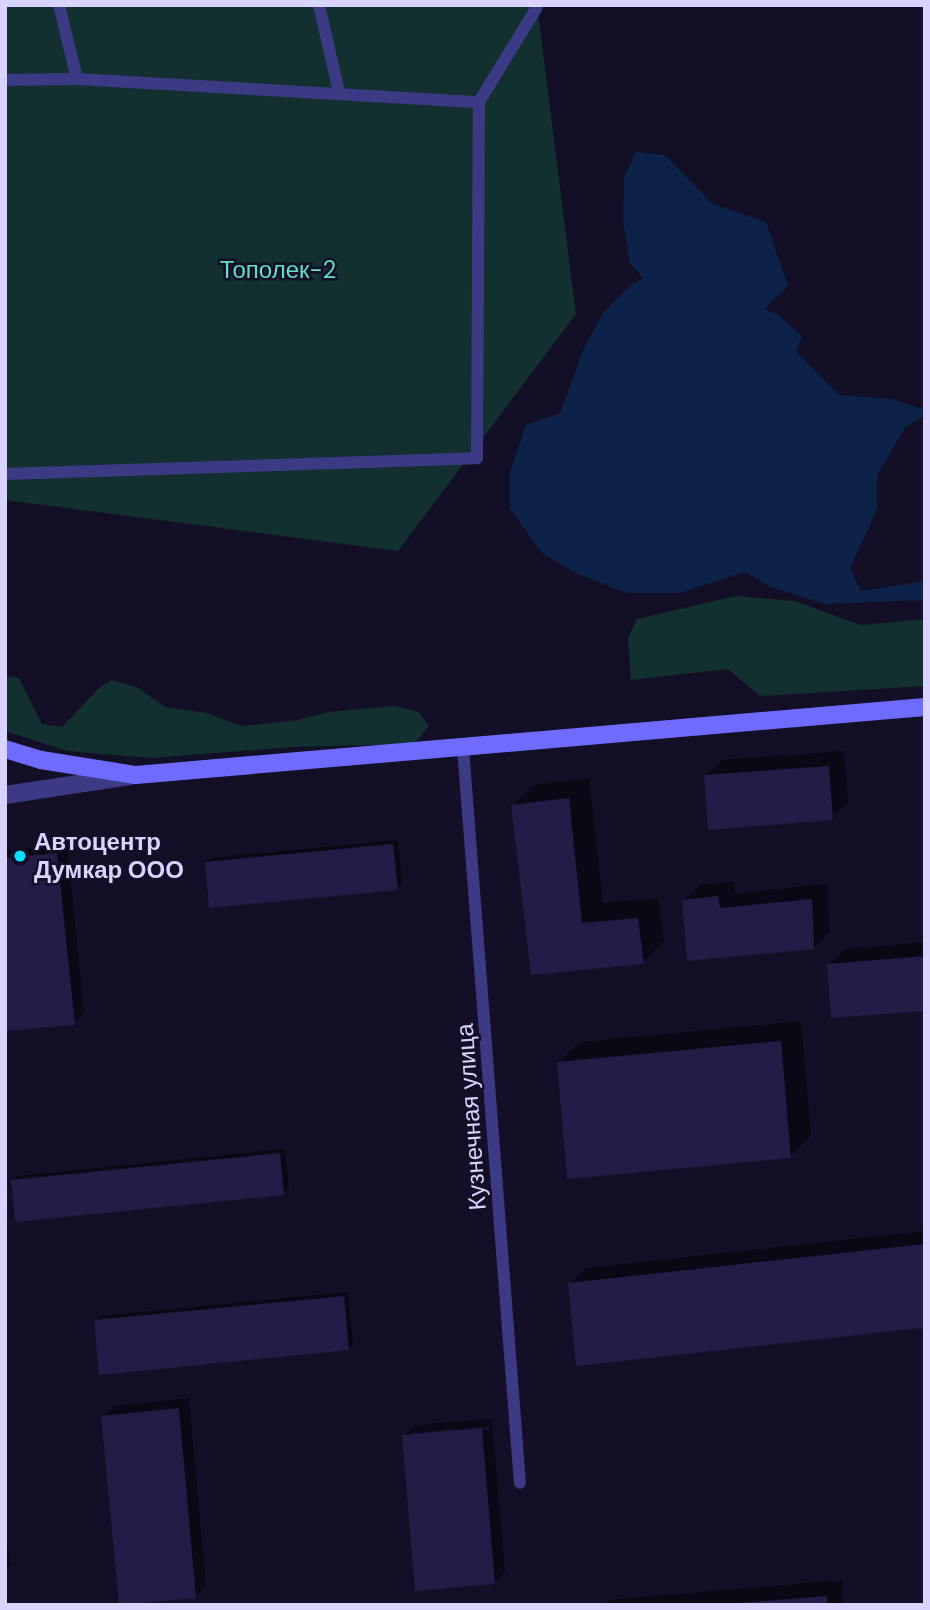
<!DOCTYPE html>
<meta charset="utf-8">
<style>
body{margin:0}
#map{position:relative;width:930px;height:1610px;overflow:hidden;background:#130f26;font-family:"DM Sans",sans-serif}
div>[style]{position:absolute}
.green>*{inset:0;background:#12302f}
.water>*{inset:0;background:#0c2248}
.shadow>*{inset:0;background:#0007}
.building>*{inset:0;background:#241b47}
.lane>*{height:12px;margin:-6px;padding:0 6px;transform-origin:6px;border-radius:6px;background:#3d3a85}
.street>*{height:18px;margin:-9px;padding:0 9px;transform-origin:9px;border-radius:9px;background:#3d3a85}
.secondary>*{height:18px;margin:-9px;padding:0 9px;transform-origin:9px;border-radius:9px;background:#6f6bff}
.dots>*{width:19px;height:19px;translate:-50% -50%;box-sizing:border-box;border:4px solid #130f26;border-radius:50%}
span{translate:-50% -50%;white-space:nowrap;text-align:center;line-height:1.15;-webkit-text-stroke:5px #130f26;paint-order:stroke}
.park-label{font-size:24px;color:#5fe0c0}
.poi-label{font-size:24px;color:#d9d4ff;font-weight:700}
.left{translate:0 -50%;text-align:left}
.street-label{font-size:24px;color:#d9d4ff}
.frame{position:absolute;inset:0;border:7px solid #d9d4ff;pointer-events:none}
</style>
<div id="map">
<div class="green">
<div style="clip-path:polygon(5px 5px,537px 5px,576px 314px,398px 551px,5px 500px)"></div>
<div style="clip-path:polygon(736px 596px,794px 601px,861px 625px,925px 619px,925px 686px,760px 696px,728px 669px,631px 680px,628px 638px,637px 619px)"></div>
<div style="clip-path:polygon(5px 676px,19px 678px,42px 724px,62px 727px,100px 687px,112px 680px,137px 687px,165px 707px,207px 713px,241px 726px,293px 721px,328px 712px,393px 706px,419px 712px,429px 726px,414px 744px,292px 747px,151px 758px,67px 751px,5px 731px)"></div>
</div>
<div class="water">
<div style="clip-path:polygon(636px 152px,665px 155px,713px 204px,766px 222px,788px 286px,764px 309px,777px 314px,802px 336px,796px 352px,840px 395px,891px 399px,925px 410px,925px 415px,905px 428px,877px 475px,877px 509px,850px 568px,861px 591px,925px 581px,925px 600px,825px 604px,771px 587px,745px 572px,679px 593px,627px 593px,580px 575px,543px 554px,510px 509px,510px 472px,526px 425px,560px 413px,584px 348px,603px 313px,628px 287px,643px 278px,630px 263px,623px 221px,624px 177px)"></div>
</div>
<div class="shadow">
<div style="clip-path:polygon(844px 751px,848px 802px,832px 818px,706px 776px,722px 760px)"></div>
<div style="clip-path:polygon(589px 778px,603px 903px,658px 898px,664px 941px,643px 962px,532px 973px,513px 806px,533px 785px)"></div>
<div style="clip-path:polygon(398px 840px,402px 883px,397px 888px,206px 863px,211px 858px)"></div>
<div style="clip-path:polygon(67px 844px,84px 1012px,74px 1023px,5px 1029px,5px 850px)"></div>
<div style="clip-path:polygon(734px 881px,735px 893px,827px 884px,830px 932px,814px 948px,684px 901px,700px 885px)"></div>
<div style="clip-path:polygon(925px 942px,925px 1009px,829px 965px,845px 949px)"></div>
<div style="clip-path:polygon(801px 1021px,811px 1135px,791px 1156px,559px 1062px,580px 1042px)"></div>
<div style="clip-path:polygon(285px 1149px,289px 1188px,284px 1193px,13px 1181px,18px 1176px)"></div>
<div style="clip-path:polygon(925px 1231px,925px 1347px,923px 1326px,570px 1284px,586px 1268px)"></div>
<div style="clip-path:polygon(348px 1292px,353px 1344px,349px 1349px,96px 1321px,100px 1316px)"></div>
<div style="clip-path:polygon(189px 1398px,206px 1585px,195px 1596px,103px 1417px,114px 1406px)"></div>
<div style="clip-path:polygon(evenodd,492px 1419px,505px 1572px,494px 1583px,404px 1436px,414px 1425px,492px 1419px,490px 1426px,491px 1429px,412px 1436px,412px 1433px,490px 1426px)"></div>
<div style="clip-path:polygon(5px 1522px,10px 1565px,5px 1570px)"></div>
<div style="clip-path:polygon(842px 1580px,844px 1605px,604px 1605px,609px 1600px)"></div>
</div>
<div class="building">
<div style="clip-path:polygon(829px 766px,833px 820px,708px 830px,704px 775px)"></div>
<div style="clip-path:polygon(569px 798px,582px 923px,638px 918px,644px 964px,531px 975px,511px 805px)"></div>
<div style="clip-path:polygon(393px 844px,398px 890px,209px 908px,205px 862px)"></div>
<div style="clip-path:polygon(57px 853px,75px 1025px,5px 1031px,5px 858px)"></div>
<div style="clip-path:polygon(718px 896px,720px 908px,812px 899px,814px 949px,687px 961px,682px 900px)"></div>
<div style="clip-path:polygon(925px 956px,925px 1011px,831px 1018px,827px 964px)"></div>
<div style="clip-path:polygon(781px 1041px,791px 1158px,567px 1179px,557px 1062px)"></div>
<div style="clip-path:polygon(280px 1153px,284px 1195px,15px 1222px,11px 1180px)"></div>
<div style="clip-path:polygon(925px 1244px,925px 1342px,922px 1328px,576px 1366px,568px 1283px)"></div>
<div style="clip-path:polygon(344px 1296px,349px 1350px,99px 1375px,94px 1320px)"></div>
<div style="clip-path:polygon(179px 1408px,196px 1598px,119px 1605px,101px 1416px)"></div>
<div style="clip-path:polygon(482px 1428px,495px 1584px,415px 1591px,402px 1435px)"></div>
<div style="clip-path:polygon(827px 1596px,827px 1605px,740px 1605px,740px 1603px)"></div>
</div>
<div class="lane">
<div style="left:59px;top:5px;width:76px;rotate:76.3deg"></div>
<div style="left:319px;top:5px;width:89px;rotate:77.1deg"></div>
<div style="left:5px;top:80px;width:72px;rotate:-0.8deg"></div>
<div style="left:77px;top:79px;width:403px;rotate:3.3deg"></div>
<div style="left:479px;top:102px;width:111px;rotate:-58.6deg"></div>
<div style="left:5px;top:474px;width:472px;rotate:-1.9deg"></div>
<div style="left:477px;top:458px;width:356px;rotate:-89.7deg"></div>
<div style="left:463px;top:748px;width:737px;rotate:85.57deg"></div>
</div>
<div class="street">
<div style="left:5px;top:795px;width:126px;rotate:-8.6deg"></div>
</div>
<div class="secondary">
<div style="left:5px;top:749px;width:38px;rotate:17deg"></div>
<div style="left:41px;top:760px;width:96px;rotate:9deg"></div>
<div style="left:136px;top:775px;width:792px;rotate:-4.93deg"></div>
</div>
<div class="dots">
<div style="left:20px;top:856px;background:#00e5ff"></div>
</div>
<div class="park-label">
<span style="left:278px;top:270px">Тополек-2</span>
</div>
<div class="poi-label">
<span class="left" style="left:34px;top:856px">Автоцентр<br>Думкар ООО</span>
</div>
<div class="street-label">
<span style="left:471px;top:1117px;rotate:-94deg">Кузнечная улица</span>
</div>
<div class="frame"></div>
</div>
